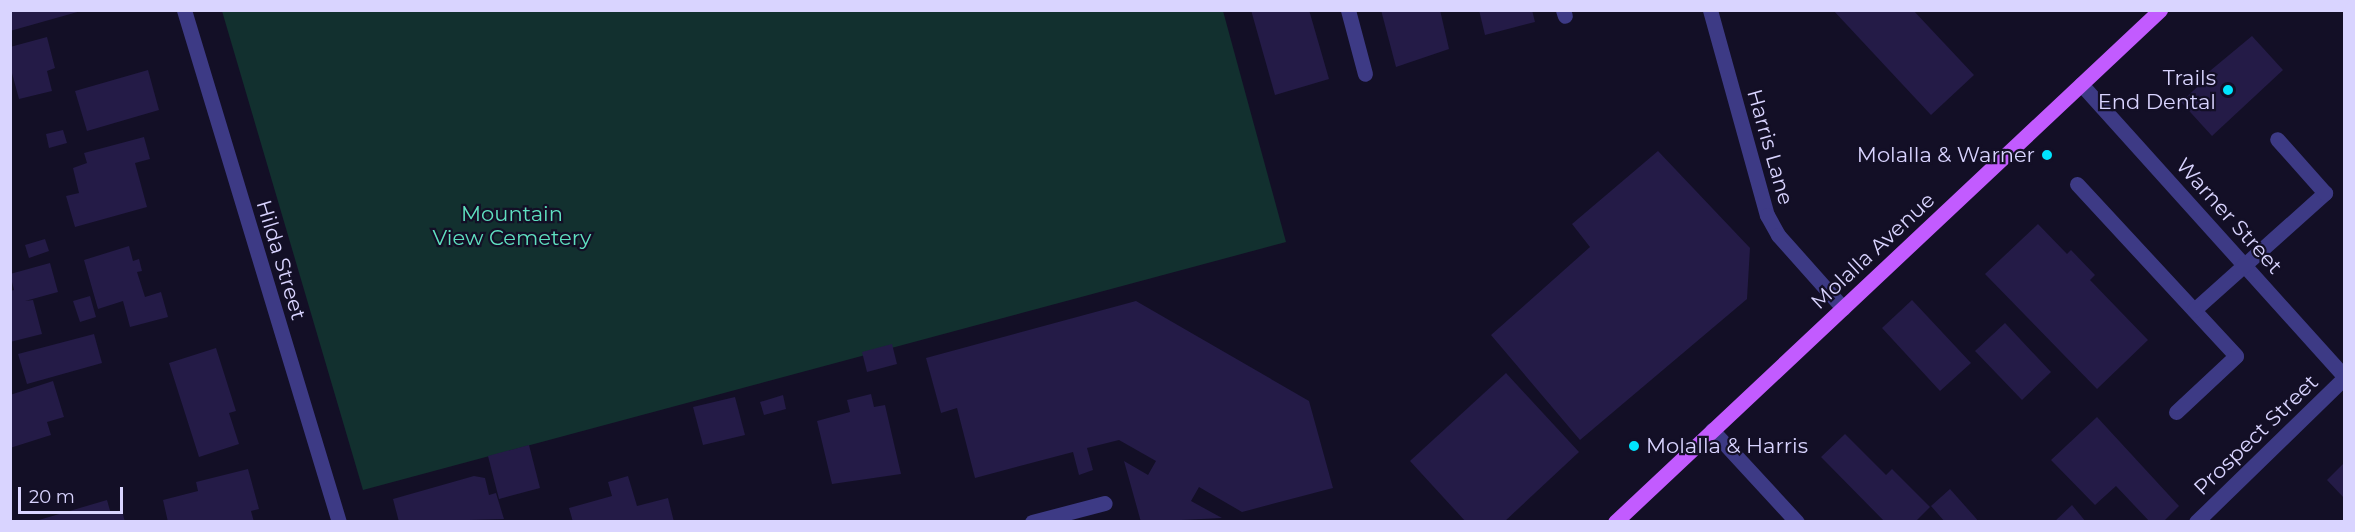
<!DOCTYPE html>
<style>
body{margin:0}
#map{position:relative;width:2355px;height:532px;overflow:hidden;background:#130f26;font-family:Montserrat,sans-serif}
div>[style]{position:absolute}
.green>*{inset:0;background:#12302f}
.building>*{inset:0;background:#241b47}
.minor>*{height:15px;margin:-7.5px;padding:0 7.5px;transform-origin:7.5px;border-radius:7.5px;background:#3d3a85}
.major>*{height:15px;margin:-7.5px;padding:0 7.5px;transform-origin:7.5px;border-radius:7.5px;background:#c25bff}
.dots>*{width:16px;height:16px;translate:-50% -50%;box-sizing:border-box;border:3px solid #130f26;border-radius:50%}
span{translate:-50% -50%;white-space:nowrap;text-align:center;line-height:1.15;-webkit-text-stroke:4.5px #130f26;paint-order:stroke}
.poi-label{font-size:21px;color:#d9d4ff}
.right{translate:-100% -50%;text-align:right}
.left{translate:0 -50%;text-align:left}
.street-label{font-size:21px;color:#d9d4ff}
.park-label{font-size:21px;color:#5fe0c0}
.frame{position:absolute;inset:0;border:12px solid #d9d4ff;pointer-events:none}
.scale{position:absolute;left:18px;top:487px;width:105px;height:27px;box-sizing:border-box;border:3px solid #d9d4ff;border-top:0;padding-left:8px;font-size:18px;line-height:21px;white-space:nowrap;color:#d9d4ff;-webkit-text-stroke:4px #130f26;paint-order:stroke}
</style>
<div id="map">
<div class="green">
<div style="clip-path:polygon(222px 11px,1223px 11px,1286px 242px,363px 490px)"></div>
</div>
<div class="building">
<div style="clip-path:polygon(10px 10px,81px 10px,81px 11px,10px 31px)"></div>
<div style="clip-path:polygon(1251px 10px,1309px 10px,1329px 79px,1275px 95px)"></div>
<div style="clip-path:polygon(1381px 10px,1440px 10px,1449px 49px,1396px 67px)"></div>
<div style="clip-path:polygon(1479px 10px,1532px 10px,1535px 22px,1485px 35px)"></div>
<div style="clip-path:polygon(1833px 10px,1913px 10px,1974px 75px,1931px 115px)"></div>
<div style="clip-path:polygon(2252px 36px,2283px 70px,2212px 136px,2181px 102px,2207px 78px,2205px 75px)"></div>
<div style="clip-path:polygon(47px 37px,55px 68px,47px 71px,52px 91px,19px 99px,10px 66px,10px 47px)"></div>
<div style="clip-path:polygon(148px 70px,159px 110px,87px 131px,75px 91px)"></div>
<div style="clip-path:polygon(63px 130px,67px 143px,49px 148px,46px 134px)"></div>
<div style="clip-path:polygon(144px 137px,150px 159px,135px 163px,147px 207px,75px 227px,66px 196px,79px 193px,73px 168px,87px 163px,84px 153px)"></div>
<div style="clip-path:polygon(1658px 151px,1750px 248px,1747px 299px,1580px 440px,1491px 335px,1590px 247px,1572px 224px)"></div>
<div style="clip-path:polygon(2038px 224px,2067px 254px,2071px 250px,2095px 275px,2090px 280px,2148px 340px,2097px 389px,1985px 274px)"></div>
<div style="clip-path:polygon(45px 239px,49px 251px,29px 258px,25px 245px)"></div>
<div style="clip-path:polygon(129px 246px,133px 261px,139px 259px,142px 271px,137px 272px,145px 297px,161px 292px,168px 317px,130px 327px,123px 301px,98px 309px,84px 260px)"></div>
<div style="clip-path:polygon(50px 263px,58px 292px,25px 301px,33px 300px,42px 334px,10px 342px,10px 291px,14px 290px,10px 274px)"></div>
<div style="clip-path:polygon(90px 296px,96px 317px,80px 322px,73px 301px)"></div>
<div style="clip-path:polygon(1912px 300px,1971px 363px,1940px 391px,1882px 328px)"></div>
<div style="clip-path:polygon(1136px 301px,1309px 401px,1333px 488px,1242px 512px,1199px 487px,1191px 501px,1222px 518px,1141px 522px,1124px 461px,1148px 475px,1156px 461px,1119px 440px,1087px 448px,1093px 470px,1079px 475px,1073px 452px,975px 478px,957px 408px,941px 413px,926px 358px)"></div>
<div style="clip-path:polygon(2005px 323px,2051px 372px,2022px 400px,1975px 351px)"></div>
<div style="clip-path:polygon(94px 334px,102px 363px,27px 384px,18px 354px)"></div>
<div style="clip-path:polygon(892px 344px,897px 364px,867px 372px,862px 352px)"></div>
<div style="clip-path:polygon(216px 348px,236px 411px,229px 413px,239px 444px,199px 457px,169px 363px)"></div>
<div style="clip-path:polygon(1506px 373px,1579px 452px,1504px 522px,1466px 522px,1410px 461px)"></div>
<div style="clip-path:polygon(53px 381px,64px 417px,47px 422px,51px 435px,10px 448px,10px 395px)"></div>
<div style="clip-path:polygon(871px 394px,874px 407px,885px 405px,901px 474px,832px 484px,817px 421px,850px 412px,847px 400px)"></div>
<div style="clip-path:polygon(783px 395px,786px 409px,764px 415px,760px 402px)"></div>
<div style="clip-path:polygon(735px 397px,745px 435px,703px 445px,693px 407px)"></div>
<div style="clip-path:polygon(2097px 417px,2179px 506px,2163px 522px,2150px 522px,2116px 486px,2095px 505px,2051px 460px)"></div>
<div style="clip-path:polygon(1845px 434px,1886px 475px,1892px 469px,1930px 507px,1915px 522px,1885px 522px,1821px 457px)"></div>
<div style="clip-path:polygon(529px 445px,540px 488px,499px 499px,488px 456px)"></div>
<div style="clip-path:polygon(2343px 464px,2344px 465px,2344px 498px,2327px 480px)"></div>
<div style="clip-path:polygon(248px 469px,259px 509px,251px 511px,254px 522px,168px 522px,163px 500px,198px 491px,196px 482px)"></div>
<div style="clip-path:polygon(474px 476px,485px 478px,489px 495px,496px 493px,504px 519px,399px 522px,393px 499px)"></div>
<div style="clip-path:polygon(628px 476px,637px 506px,668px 498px,674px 522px,573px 522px,569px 508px,612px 496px,608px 482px)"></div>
<div style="clip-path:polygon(1950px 489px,1974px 516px,1979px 522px,1945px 522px,1931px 506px)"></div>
<div style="clip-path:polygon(107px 500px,111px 514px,122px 511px,125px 522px,32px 522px)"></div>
<div style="clip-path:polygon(2072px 505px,2086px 522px,2054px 522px)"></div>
</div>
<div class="minor">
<div style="left:184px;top:10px;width:535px;rotate:73.16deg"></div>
<div style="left:1348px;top:10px;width:66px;rotate:75.1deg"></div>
<div style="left:1563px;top:10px;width:6px;rotate:72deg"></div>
<div style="left:1710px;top:10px;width:213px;rotate:74.5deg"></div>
<div style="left:1767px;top:215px;width:23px;rotate:61deg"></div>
<div style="left:1778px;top:235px;width:98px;rotate:48.3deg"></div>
<div style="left:2081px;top:84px;width:393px;rotate:48deg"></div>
<div style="left:2077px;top:184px;width:234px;rotate:47.2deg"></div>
<div style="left:2236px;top:356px;width:82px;rotate:137deg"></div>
<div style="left:2194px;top:310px;width:176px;rotate:-41.8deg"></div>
<div style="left:2325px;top:193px;width:72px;rotate:-131.6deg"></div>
<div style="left:1712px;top:430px;width:125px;rotate:47.3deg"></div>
<div style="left:1032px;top:522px;width:75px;rotate:-14.6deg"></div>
<div style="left:2196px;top:522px;width:206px;rotate:-44.2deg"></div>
</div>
<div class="major">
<div style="left:1615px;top:522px;width:748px;rotate:-43.21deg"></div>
</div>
<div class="dots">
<div style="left:2228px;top:90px;background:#00e5ff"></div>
<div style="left:2047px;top:155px;background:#00e5ff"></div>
<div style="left:1634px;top:446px;background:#00e5ff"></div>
</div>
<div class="poi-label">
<span class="right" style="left:2216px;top:90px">Trails<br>End Dental</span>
<span class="right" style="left:2035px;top:155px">Molalla &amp; Warner</span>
<span class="left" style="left:1646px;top:446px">Molalla &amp; Harris</span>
</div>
<div class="street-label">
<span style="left:1770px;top:147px;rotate:74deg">Harris Lane</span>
<span style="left:2229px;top:216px;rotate:48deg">Warner Street</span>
<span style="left:1873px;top:251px;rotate:-43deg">Molalla Avenue</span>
<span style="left:281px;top:260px;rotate:73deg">Hilda Street</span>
<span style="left:2256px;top:435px;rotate:-44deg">Prospect Street</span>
</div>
<div class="park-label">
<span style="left:512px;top:226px">Mountain<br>View Cemetery</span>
</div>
<div class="frame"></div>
<div class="scale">20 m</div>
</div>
